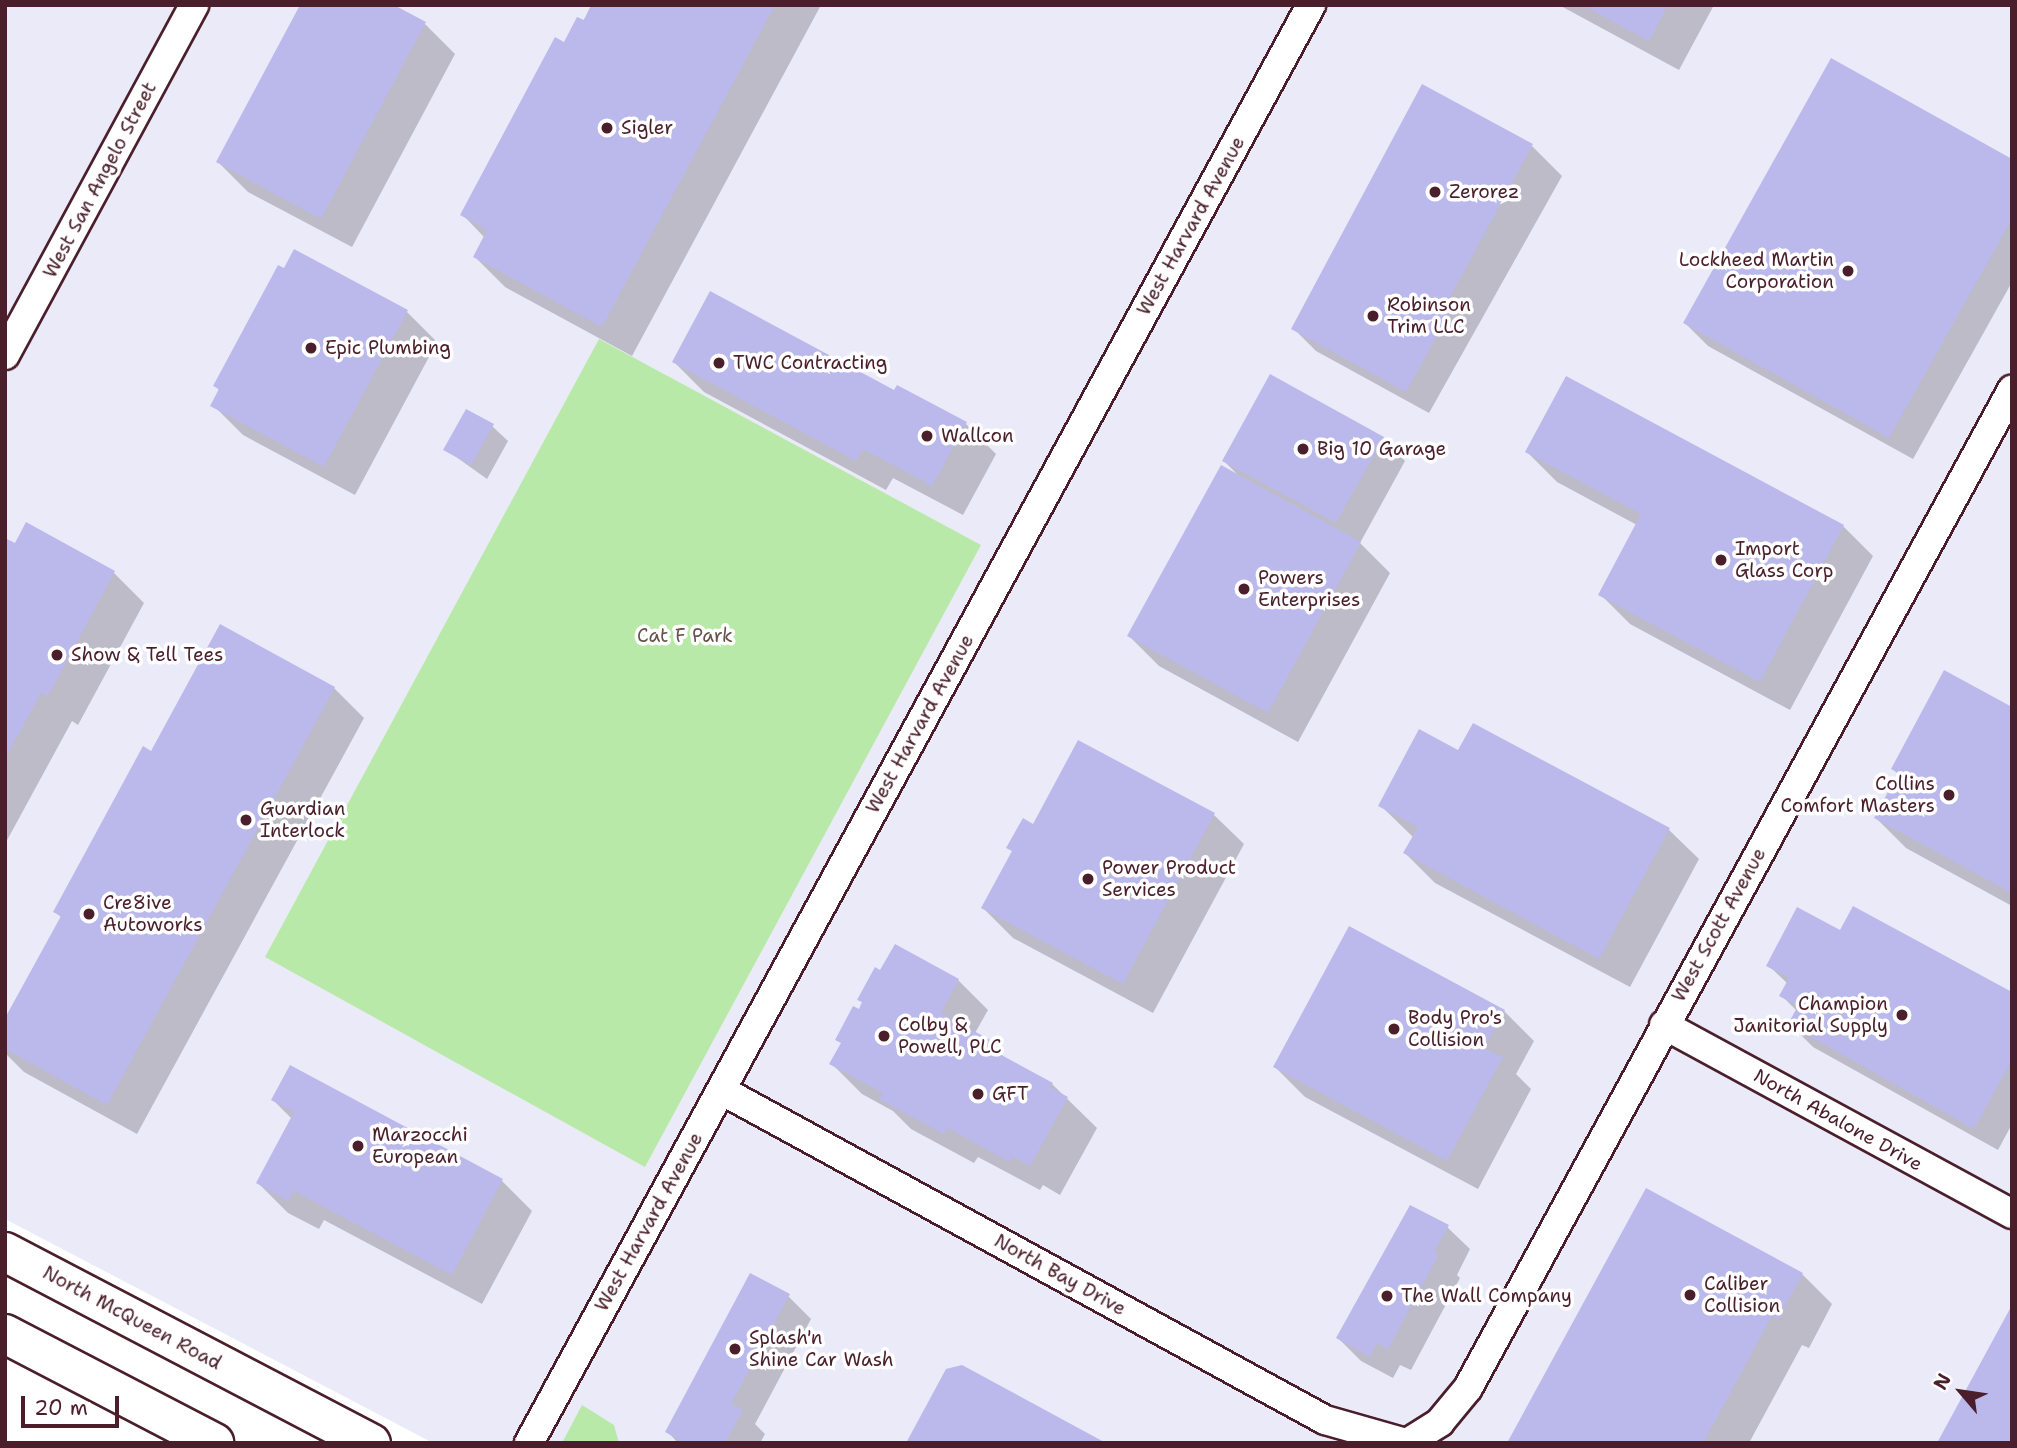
<!DOCTYPE html>
<style>
body{margin:0}
#map{position:relative;width:2017px;height:1448px;overflow:hidden;background:#fff;font-family:"Shantell Sans",sans-serif}
div>[style]{position:absolute}
.built>*{inset:0;background:#ebeaf9}
.green>*{inset:0;background:#b9e9a8}
.shadow>*{inset:0;background:#0003}
.building>*{inset:0;background:#bbb9eb}
.roads{filter:drop-shadow(2px 0 #4a1f2b) drop-shadow(-2px 0 #4a1f2b) drop-shadow(0 2px #4a1f2b) drop-shadow(0 -2px #4a1f2b)}
.minor>*{height:28px;margin:-14px;padding:0 14px;transform-origin:14px;border-radius:14px;background:#fff}
.secondary>*{height:38px;margin:-19px;padding:0 19px;transform-origin:19px;border-radius:19px;background:#fff}
.dots>*{width:19px;height:19px;translate:-50% -50%;box-sizing:border-box;border:4px solid #fff;border-radius:50%}
span{translate:-50% -50%;white-space:nowrap;text-align:center;line-height:1.15;-webkit-text-stroke:7px #fff;paint-order:stroke}
.poi-label{font-size:19px;color:#4a1f2b}
.left{translate:0 -50%;text-align:left}
.right{translate:-100% -50%;text-align:right}
.street-label{font-size:19px;color:#4a1f2b}
.park-label{font-size:19px;color:#66524a}
.frame{position:absolute;inset:0;border:7px solid #4a1f2b;pointer-events:none}
.north{position:absolute;left:1926px;top:1357px;width:70px;height:70px;-webkit-text-stroke:5px #fff;paint-order:stroke;rotate:299deg;font-size:19px;font-weight:700;line-height:28px;text-align:center;color:#4a1f2b}
.north::after{content:'';display:block;margin:auto;width:24px;height:32px;background:#4a1f2b;clip-path:polygon(50% 0,100% 100%,50% 72%,0 100%)}
.scale{position:absolute;left:21px;top:1396px;width:98px;height:32px;box-sizing:border-box;border:4px solid #4a1f2b;border-top:0;padding-left:9px;font-size:21px;line-height:24px;white-space:nowrap;color:#4a1f2b;-webkit-text-stroke:5px #fff;paint-order:stroke}
</style>
<div id="map">
<div class="built">
<div style="clip-path:polygon(5px 5px,2012px 5px,2012px 1443px,433px 1443px,5px 1219px)"></div>
</div>
<div class="green">
<div style="clip-path:polygon(599px 339px,981px 545px,645px 1167px,265px 957px)"></div>
<div style="clip-path:polygon(582px 1405px,614px 1425px,619px 1443px,562px 1443px)"></div>
</div>
<div class="shadow">
<div style="clip-path:polygon(593px 5px,821px 5px,632px 356px,505px 287px,475px 257px,485px 238px,462px 214px)"></div>
<div style="clip-path:polygon(1559px 5px,1714px 5px,1679px 70px)"></div>
<div style="clip-path:polygon(425px 24px,455px 54px,352px 247px,248px 192px,218px 162px)"></div>
<div style="clip-path:polygon(1532px 146px,1562px 176px,1429px 413px,1316px 351px,1294px 329px)"></div>
<div style="clip-path:polygon(2012px 161px,2012px 282px,1913px 459px,1708px 346px,1685px 323px)"></div>
<div style="clip-path:polygon(295px 251px,407px 312px,437px 342px,355px 495px,243px 435px,213px 405px,220px 391px,215px 386px)"></div>
<div style="clip-path:polygon(674px 362px,895px 392px,966px 424px,996px 454px,963px 515px,893px 478px,886px 490px,704px 392px)"></div>
<div style="clip-path:polygon(492px 426px,508px 441px,487px 479px,445px 449px)"></div>
<div style="clip-path:polygon(1383px 438px,1405px 461px,1360px 543px,1390px 573px,1298px 742px,1159px 666px,1129px 636px,1239px 476px,1224px 461px)"></div>
<div style="clip-path:polygon(1527px 452px,1843px 526px,1873px 556px,1790px 710px,1630px 624px,1600px 594px,1637px 525px,1557px 482px)"></div>
<div style="clip-path:polygon(27px 525px,114px 573px,144px 603px,78px 725px,72px 721px,5px 844px,5px 540px,15px 546px)"></div>
<div style="clip-path:polygon(334px 688px,364px 718px,137px 1134px,24px 1072px,5px 1053px,5px 1022px,62px 918px,55px 912px,152px 753px)"></div>
<div style="clip-path:polygon(2012px 709px,2012px 906px,1906px 848px,1876px 818px,1899px 775px,1893px 769px)"></div>
<div style="clip-path:polygon(1459px 753px,1669px 830px,1699px 859px,1630px 987px,1435px 883px,1405px 853px,1414px 838px,1380px 805px)"></div>
<div style="clip-path:polygon(1214px 815px,1244px 844px,1153px 1013px,1013px 938px,983px 908px,1034px 827px)"></div>
<div style="clip-path:polygon(1841px 933px,2012px 994px,2012px 1124px,1998px 1150px,1813px 1047px,1790px 1024px,1797px 1011px,1782px 996px,1788px 984px,1768px 965px)"></div>
<div style="clip-path:polygon(881px 972px,958px 980px,988px 1010px,975px 1033px,1013px 1064px,1052px 1084px,1097px 1128px,1060px 1195px,1043px 1185px,1040px 1190px,978px 1157px,974px 1163px,911px 1129px,893px 1111px,862px 1094px,832px 1064px,864px 1004px,859px 1000px)"></div>
<div style="clip-path:polygon(1504px 1011px,1534px 1041px,1516px 1074px,1531px 1089px,1478px 1189px,1305px 1097px,1275px 1067px)"></div>
<div style="clip-path:polygon(291px 1067px,502px 1181px,532px 1211px,482px 1304px,324px 1220px,319px 1229px,288px 1213px,258px 1183px,292px 1119px,273px 1100px)"></div>
<div style="clip-path:polygon(1647px 1190px,1802px 1274px,1832px 1304px,1809px 1348px,1802px 1345px,1749px 1443px,1509px 1443px)"></div>
<div style="clip-path:polygon(1447px 1227px,1470px 1249px,1457px 1275px,1460px 1278px,1411px 1370px,1400px 1365px,1393px 1378px,1361px 1361px,1338px 1338px)"></div>
<div style="clip-path:polygon(788px 1296px,811px 1319px,755px 1424px,765px 1434px,760px 1443px,678px 1443px,667px 1431px)"></div>
</div>
<div class="building">
<div style="clip-path:polygon(300px 5px,394px 5px,426px 22px,321px 219px,216px 162px)"></div>
<div style="clip-path:polygon(591px 5px,775px 5px,602px 327px,473px 257px,487px 230px,460px 215px,555px 37px,564px 42px,577px 17px,584px 20px)"></div>
<div style="clip-path:polygon(1582px 5px,1668px 5px,1649px 41px)"></div>
<div style="clip-path:polygon(1831px 58px,2012px 159px,2012px 219px,1889px 438px,1683px 323px)"></div>
<div style="clip-path:polygon(1422px 84px,1533px 144px,1449px 299px,1455px 303px,1406px 392px,1291px 329px)"></div>
<div style="clip-path:polygon(294px 249px,408px 310px,324px 467px,210px 406px,219px 389px,213px 386px,278px 265px,284px 268px)"></div>
<div style="clip-path:polygon(710px 291px,894px 390px,897px 385px,967px 422px,932px 486px,863px 449px,856px 461px,672px 362px)"></div>
<div style="clip-path:polygon(1270px 374px,1384px 437px,1336px 523px,1222px 461px)"></div>
<div style="clip-path:polygon(1566px 376px,1844px 525px,1760px 682px,1598px 595px,1641px 514px,1525px 452px)"></div>
<div style="clip-path:polygon(466px 409px,494px 424px,471px 465px,443px 450px)"></div>
<div style="clip-path:polygon(1221px 465px,1361px 542px,1268px 713px,1127px 636px)"></div>
<div style="clip-path:polygon(26px 522px,115px 571px,48px 696px,41px 693px,5px 759px,5px 538px,15px 543px)"></div>
<div style="clip-path:polygon(220px 624px,335px 687px,107px 1105px,5px 1049px,5px 1018px,61px 916px,53px 912px,143px 746px,151px 751px)"></div>
<div style="clip-path:polygon(1944px 670px,2012px 707px,2012px 893px,1874px 818px,1898px 773px,1891px 769px)"></div>
<div style="clip-path:polygon(1473px 723px,1670px 828px,1599px 959px,1403px 853px,1418px 827px,1378px 806px,1419px 729px,1458px 750px)"></div>
<div style="clip-path:polygon(1078px 740px,1215px 813px,1123px 984px,981px 908px,1012px 851px,1006px 848px,1023px 818px,1033px 824px)"></div>
<div style="clip-path:polygon(1853px 906px,2012px 992px,2012px 1060px,1974px 1129px,1788px 1024px,1798px 1006px,1779px 996px,1789px 978px,1766px 966px,1797px 907px,1840px 930px)"></div>
<div style="clip-path:polygon(1349px 926px,1505px 1010px,1484px 1048px,1503px 1057px,1447px 1161px,1273px 1067px)"></div>
<div style="clip-path:polygon(895px 944px,959px 979px,941px 1013px,994px 1042px,990px 1049px,1053px 1083px,1050px 1087px,1068px 1097px,1030px 1166px,1012px 1157px,1010px 1162px,947px 1128px,944px 1134px,879px 1099px,883px 1093px,829px 1064px,841px 1043px,835px 1040px,853px 1006px,859px 1009px,862px 1002px,857px 1000px,875px 967px,880px 970px)"></div>
<div style="clip-path:polygon(290px 1065px,503px 1179px,452px 1275px,294px 1191px,288px 1201px,256px 1183px,294px 1112px,271px 1100px)"></div>
<div style="clip-path:polygon(1646px 1188px,1803px 1273px,1778px 1320px,1772px 1316px,1703px 1443px,1507px 1443px)"></div>
<div style="clip-path:polygon(1410px 1205px,1449px 1225px,1434px 1252px,1439px 1254px,1388px 1349px,1377px 1343px,1370px 1357px,1336px 1338px)"></div>
<div style="clip-path:polygon(750px 1273px,790px 1294px,731px 1404px,743px 1410px,725px 1443px,685px 1443px,665px 1432px)"></div>
<div style="clip-path:polygon(2012px 1305px,2012px 1443px,1937px 1443px)"></div>
<div style="clip-path:polygon(962px 1365px,1106px 1443px,906px 1443px,946px 1369px)"></div>
</div>
<div class="roads">
<div class="minor">
<div style="left:5px;top:355px;width:398px;rotate:-61.6deg"></div>
<div style="left:1664px;top:1025px;width:396px;rotate:28.5deg"></div>
<div style="left:721px;top:1090px;width:688px;rotate:28.65deg"></div>
<div style="left:1325px;top:1420px;width:84px;rotate:15.9deg"></div>
<div style="left:529px;top:1443px;width:1637px;rotate:-61.46deg"></div>
<div style="left:1407px;top:1443px;width:39px;rotate:-32deg"></div>
<div style="left:1440px;top:1422px;width:44px;rotate:-50.5deg"></div>
<div style="left:1468px;top:1388px;width:1137px;rotate:-61.41deg"></div>
</div>
<div class="secondary">
<div style="left:5px;top:1252px;width:413px;rotate:27.6deg"></div>
<div style="left:5px;top:1334px;width:236px;rotate:27.5deg"></div>
</div>
</div>
<div class="dots">
<div style="left:607px;top:128px;background:#4a1f2b"></div>
<div style="left:1435px;top:192px;background:#4a1f2b"></div>
<div style="left:1848px;top:271px;background:#4a1f2b"></div>
<div style="left:1373px;top:316px;background:#4a1f2b"></div>
<div style="left:311px;top:348px;background:#4a1f2b"></div>
<div style="left:719px;top:363px;background:#4a1f2b"></div>
<div style="left:927px;top:436px;background:#4a1f2b"></div>
<div style="left:1303px;top:449px;background:#4a1f2b"></div>
<div style="left:1721px;top:560px;background:#4a1f2b"></div>
<div style="left:1244px;top:589px;background:#4a1f2b"></div>
<div style="left:57px;top:655px;background:#4a1f2b"></div>
<div style="left:1949px;top:795px;background:#4a1f2b"></div>
<div style="left:246px;top:820px;background:#4a1f2b"></div>
<div style="left:1088px;top:879px;background:#4a1f2b"></div>
<div style="left:89px;top:914px;background:#4a1f2b"></div>
<div style="left:1902px;top:1015px;background:#4a1f2b"></div>
<div style="left:1394px;top:1029px;background:#4a1f2b"></div>
<div style="left:884px;top:1036px;background:#4a1f2b"></div>
<div style="left:978px;top:1094px;background:#4a1f2b"></div>
<div style="left:358px;top:1146px;background:#4a1f2b"></div>
<div style="left:1690px;top:1295px;background:#4a1f2b"></div>
<div style="left:1387px;top:1296px;background:#4a1f2b"></div>
<div style="left:735px;top:1349px;background:#4a1f2b"></div>
</div>
<div class="poi-label">
<span class="left" style="left:621px;top:128px">Sigler</span>
<span class="left" style="left:1449px;top:192px">Zerorez</span>
<span class="right" style="left:1834px;top:271px">Lockheed Martin<br>Corporation</span>
<span class="left" style="left:1387px;top:316px">Robinson<br>Trim LLC</span>
<span class="left" style="left:325px;top:348px">Epic Plumbing</span>
<span class="left" style="left:733px;top:363px">TWC Contracting</span>
<span class="left" style="left:941px;top:436px">Wallcon</span>
<span class="left" style="left:1317px;top:449px">Big 10 Garage</span>
<span class="left" style="left:1735px;top:560px">Import<br>Glass Corp</span>
<span class="left" style="left:1258px;top:589px">Powers<br>Enterprises</span>
<span class="left" style="left:71px;top:655px">Show &amp; Tell Tees</span>
<span class="right" style="left:1935px;top:795px">Collins<br>Comfort Masters</span>
<span class="left" style="left:260px;top:820px">Guardian<br>Interlock</span>
<span class="left" style="left:1102px;top:879px">Power Product<br>Services</span>
<span class="left" style="left:103px;top:914px">Cre8ive<br>Autoworks</span>
<span class="right" style="left:1888px;top:1015px">Champion<br>Janitorial Supply</span>
<span class="left" style="left:1408px;top:1029px">Body Pro's<br>Collision</span>
<span class="left" style="left:898px;top:1036px">Colby &amp;<br>Powell, PLC</span>
<span class="left" style="left:992px;top:1094px">GFT</span>
<span class="left" style="left:372px;top:1146px">Marzocchi<br>European</span>
<span class="left" style="left:1704px;top:1295px">Caliber<br>Collision</span>
<span class="left" style="left:1401px;top:1296px">The Wall Company</span>
<span class="left" style="left:749px;top:1349px">Splash'n<br>Shine Car Wash</span>
</div>
<div class="street-label">
<span style="left:100px;top:180px;rotate:-62deg">West San Angelo Street</span>
<span style="left:1191px;top:226px;rotate:-61deg">West Harvard Avenue</span>
<span style="left:920px;top:724px;rotate:-61deg">West Harvard Avenue</span>
<span style="left:1719px;top:925px;rotate:-61deg">West Scott Avenue</span>
<span style="left:1838px;top:1120px;rotate:29deg">North Abalone Drive</span>
<span style="left:649px;top:1222px;rotate:-61deg">West Harvard Avenue</span>
<span style="left:1060px;top:1275px;rotate:29deg">North Bay Drive</span>
<span style="left:132px;top:1318px;rotate:28deg">North McQueen Road</span>
</div>
<div class="park-label">
<span style="left:685px;top:636px">Cat F Park</span>
</div>
<div class="frame"></div>
<div class="north">N</div>
<div class="scale">20 m</div>
</div>
